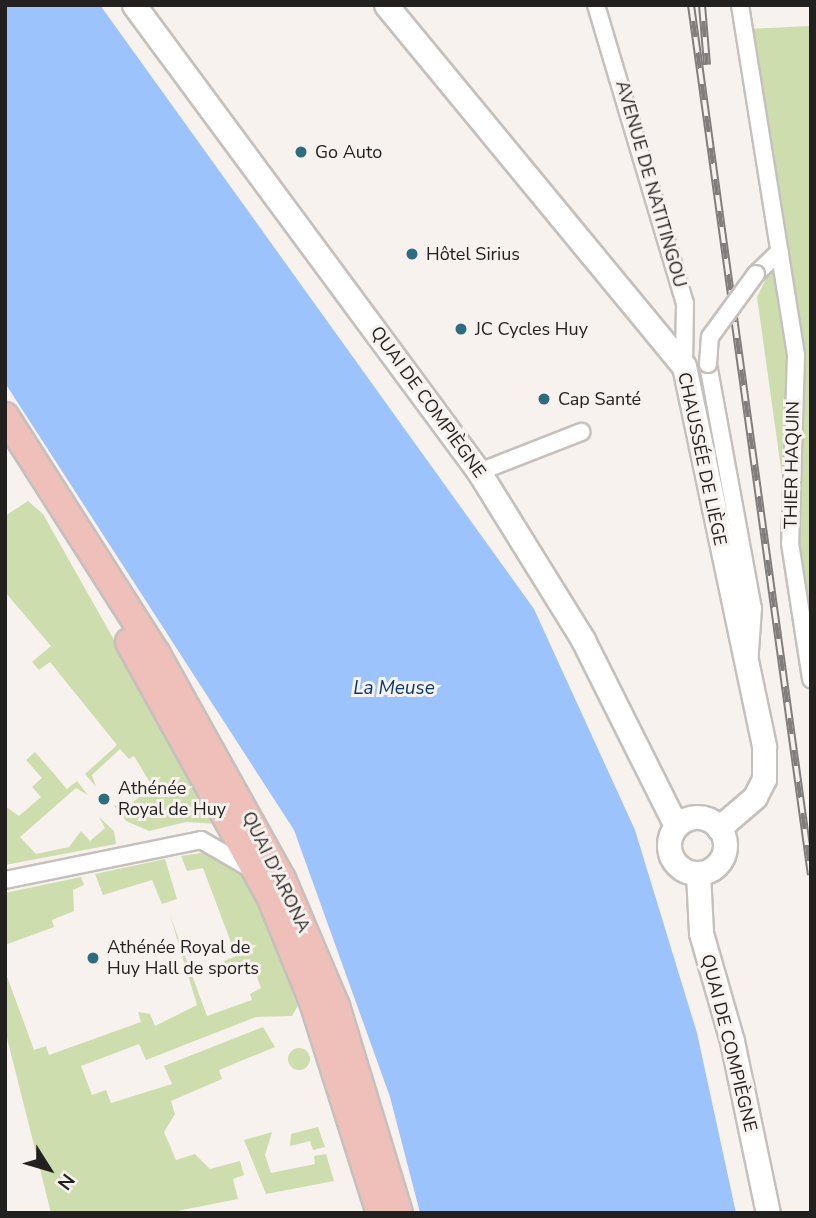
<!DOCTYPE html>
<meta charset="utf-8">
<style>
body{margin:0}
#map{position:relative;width:816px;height:1218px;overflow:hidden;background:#f8f2ee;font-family:"Nunito Sans",sans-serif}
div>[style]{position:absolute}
.green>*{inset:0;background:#cdddad}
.round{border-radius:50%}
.water>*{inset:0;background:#9cc3fb}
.roads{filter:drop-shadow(2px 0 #c6c0bd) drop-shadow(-2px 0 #c6c0bd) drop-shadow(0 2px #c6c0bd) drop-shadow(0 -2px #c6c0bd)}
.street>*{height:16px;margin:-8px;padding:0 8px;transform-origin:8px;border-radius:8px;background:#fff}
.secondary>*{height:23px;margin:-11.5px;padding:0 11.5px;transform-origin:11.5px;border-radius:11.5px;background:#fff}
.secondary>.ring{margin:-11.5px;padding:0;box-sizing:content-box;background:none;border:23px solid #fff;border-radius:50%}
.primary>*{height:26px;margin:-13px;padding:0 13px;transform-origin:13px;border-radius:13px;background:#efbfb9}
.rail>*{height:8px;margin-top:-4px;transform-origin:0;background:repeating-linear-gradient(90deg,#f8f2ee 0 16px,#817d7b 0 32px);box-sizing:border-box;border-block:2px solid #817d7b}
.bridges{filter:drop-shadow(2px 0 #c6c0bd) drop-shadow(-2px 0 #c6c0bd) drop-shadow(0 2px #c6c0bd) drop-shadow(0 -2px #c6c0bd)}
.street-bridge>*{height:16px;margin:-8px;padding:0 8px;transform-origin:8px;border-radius:8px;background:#fff}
.dots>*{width:19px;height:19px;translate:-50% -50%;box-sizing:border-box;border:4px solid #f8f2ee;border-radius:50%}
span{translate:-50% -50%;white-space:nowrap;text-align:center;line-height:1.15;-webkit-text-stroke:6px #f8f2ee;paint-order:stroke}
.poi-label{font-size:18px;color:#232120}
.left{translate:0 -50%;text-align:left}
.street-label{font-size:18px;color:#232120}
.water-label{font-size:19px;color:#043676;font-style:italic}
.frame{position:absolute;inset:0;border:7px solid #232120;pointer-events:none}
.north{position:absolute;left:14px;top:1134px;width:70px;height:70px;-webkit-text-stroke:5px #f8f2ee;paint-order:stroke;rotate:127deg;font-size:19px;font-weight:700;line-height:28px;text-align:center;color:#232120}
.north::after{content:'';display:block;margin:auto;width:24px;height:32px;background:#232120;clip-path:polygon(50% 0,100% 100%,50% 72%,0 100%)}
</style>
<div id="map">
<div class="green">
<div style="clip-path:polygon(811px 26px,811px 601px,801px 612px,757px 297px,780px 251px,746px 29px)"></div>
<div style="clip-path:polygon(28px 501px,43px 514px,218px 824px,186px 822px,149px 831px,126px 821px,113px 804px,123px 811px,152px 786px,134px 756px,129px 759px,120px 749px,92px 775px,96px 787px,85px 774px,117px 745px,50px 662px,39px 670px,32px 662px,51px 646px,5px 592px,5px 516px)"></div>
<div style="clip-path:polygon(35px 752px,67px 789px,77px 781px,88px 795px,76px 788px,20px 837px,36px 854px,69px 847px,81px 831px,90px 841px,105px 828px,99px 817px,114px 831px,116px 844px,5px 865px,5px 806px,19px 816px,41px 797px,32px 787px,42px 778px,26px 760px)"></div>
<div style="clip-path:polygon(208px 852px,245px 876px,300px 1002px,292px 1016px,256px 1017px,146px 1060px,139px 1044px,81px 1066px,92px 1095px,106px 1090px,111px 1103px,172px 1084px,164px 1066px,263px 1027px,275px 1047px,219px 1070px,222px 1079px,171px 1101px,175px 1114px,164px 1132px,176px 1160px,195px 1154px,210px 1169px,240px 1161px,244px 1175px,233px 1179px,238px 1199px,167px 1213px,51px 1213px,5px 1030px,5px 971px,34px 1050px,46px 1046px,49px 1055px,141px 1022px,138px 1012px,150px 1014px,155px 1026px,197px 1005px,170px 915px,207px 1016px,252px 1000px,250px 994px,261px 988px,253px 965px,226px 966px,224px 961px,236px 956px,203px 868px,187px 871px,181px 856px)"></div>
<div style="clip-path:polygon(165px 859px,177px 899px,162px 904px,152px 880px,103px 895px,95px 874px)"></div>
<div style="clip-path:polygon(81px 877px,84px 885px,73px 890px,74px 911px,52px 920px,54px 927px,5px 945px,5px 893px)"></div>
<div class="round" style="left:288px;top:1048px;width:22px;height:22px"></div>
<div style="clip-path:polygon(318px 1127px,325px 1147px,313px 1150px,310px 1141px,290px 1146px,291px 1134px)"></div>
<div style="clip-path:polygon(272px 1132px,265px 1155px,271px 1173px,315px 1164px,314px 1156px,326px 1154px,334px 1181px,266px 1194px,244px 1140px)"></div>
</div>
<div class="water">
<div style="clip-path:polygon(5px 5px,100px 5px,534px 609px,635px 830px,697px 1033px,736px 1213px,420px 1213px,390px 1097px,294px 830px,5px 383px)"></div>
</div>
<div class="roads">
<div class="street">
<div style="left:596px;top:5px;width:311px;rotate:73.4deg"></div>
<div style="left:685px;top:303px;width:63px;rotate:90.9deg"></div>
<div style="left:740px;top:5px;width:355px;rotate:80.9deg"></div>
<div style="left:796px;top:356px;width:187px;rotate:91.8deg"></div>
<div style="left:790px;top:543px;width:138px;rotate:81.2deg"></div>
<div style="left:756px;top:274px;width:33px;rotate:-44deg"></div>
<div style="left:708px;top:364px;width:248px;rotate:79.6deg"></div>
<div style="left:753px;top:608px;width:57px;rotate:94deg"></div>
<div style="left:479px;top:472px;width:110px;rotate:-21.4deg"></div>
<div style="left:5px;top:880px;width:200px;rotate:-11.5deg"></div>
<div style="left:201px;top:840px;width:52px;rotate:30deg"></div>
</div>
<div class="secondary">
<div style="left:134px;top:5px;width:581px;rotate:53.54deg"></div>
<div style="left:479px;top:472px;width:198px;rotate:58.2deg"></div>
<div style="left:583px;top:640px;width:208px;rotate:63.4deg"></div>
<div style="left:386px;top:5px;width:468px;rotate:50.5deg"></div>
<div style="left:684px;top:366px;width:389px;rotate:78.1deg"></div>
<div style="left:764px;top:747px;width:32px;rotate:90deg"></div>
<div style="left:764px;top:779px;width:20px;rotate:117deg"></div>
<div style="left:755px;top:797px;width:48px;rotate:139.3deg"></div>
<div class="ring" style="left:669px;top:817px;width:33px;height:33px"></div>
<div style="left:698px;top:873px;width:60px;rotate:87.1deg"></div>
<div style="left:701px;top:933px;width:112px;rotate:74deg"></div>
<div style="left:732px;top:1041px;width:176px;rotate:78.2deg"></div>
</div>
<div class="primary">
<div style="left:5px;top:416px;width:281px;rotate:57.5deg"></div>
<div style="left:156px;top:653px;width:259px;rotate:60.9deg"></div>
<div style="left:282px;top:879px;width:138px;rotate:67deg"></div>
<div style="left:336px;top:1006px;width:216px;rotate:73.1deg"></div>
<div style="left:129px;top:642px;width:291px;rotate:61deg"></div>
<div style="left:270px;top:896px;width:114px;rotate:67.9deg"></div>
<div style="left:313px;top:1002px;width:221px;rotate:72.4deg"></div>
</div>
</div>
<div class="rail">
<div style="left:691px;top:5px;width:878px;rotate:82.15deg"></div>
<div style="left:702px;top:5px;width:60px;rotate:85.2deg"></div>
</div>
<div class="bridges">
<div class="street-bridge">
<div style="left:708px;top:364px;width:27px;rotate:-86deg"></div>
<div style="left:710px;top:337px;width:78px;rotate:-53.9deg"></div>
</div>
</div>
<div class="dots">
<div style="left:301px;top:152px;background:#2d6c81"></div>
<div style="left:412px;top:254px;background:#2d6c81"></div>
<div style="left:461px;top:329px;background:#2d6c81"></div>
<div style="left:544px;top:399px;background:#2d6c81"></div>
<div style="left:104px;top:799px;background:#2d6c81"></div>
<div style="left:93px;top:958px;background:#2d6c81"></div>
</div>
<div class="poi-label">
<span class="left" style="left:315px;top:152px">Go Auto</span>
<span class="left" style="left:426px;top:254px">Hôtel Sirius</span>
<span class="left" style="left:475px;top:329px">JC Cycles Huy</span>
<span class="left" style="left:558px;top:399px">Cap Santé</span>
<span class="left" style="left:118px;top:799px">Athénée<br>Royal de Huy</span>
<span class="left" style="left:107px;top:958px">Athénée Royal de<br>Huy Hall de sports</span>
</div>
<div class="street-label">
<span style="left:651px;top:184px;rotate:74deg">AVENUE DE NATITINGOU</span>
<span style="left:428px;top:402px;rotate:54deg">QUAI DE COMPIÈGNE</span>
<span style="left:702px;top:459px;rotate:78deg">CHAUSSÉE DE LIÈGE</span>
<span style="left:792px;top:465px;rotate:-89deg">THIER HAQUIN</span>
<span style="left:276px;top:872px;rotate:64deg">QUAI D'ARONA</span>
<span style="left:729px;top:1043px;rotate:76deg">QUAI DE COMPIÈGNE</span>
</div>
<div class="water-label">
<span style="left:394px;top:689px">La Meuse</span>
</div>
<div class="frame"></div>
<div class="north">N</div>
</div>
